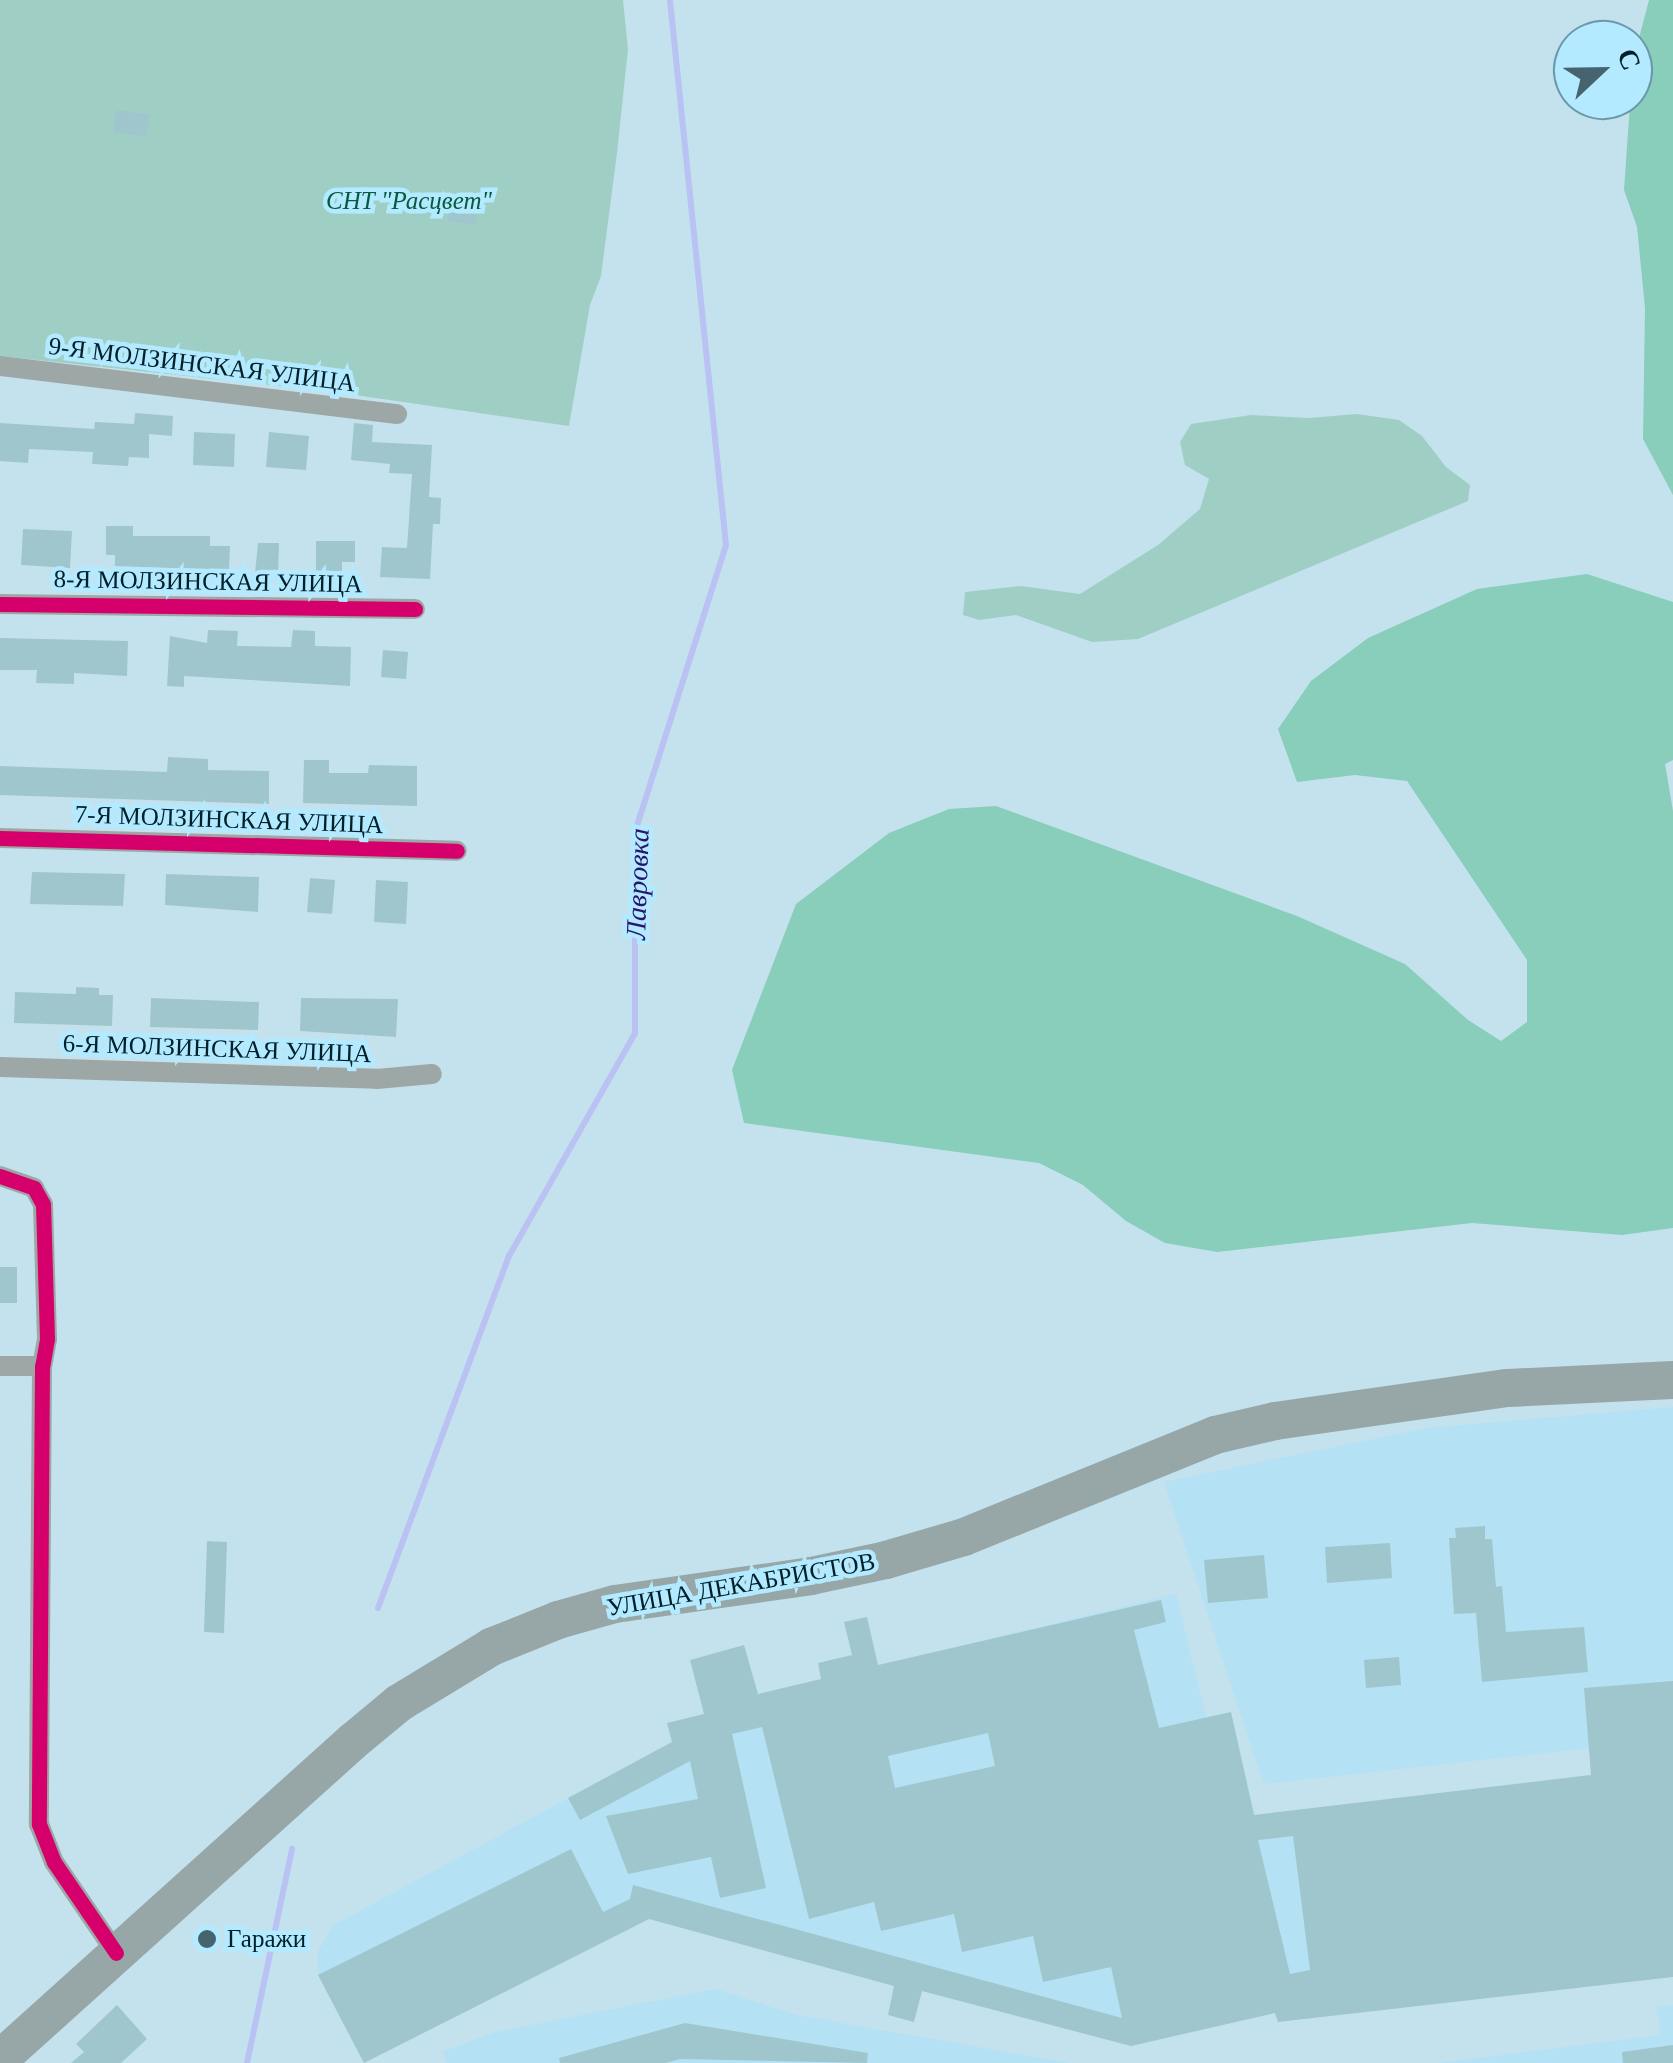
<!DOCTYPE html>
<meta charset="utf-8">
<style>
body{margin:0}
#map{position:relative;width:1673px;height:2063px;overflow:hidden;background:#c4e2ee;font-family:Georgia,serif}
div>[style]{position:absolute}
.built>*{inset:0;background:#b4e1f4}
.green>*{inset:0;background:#9fcfc4}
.forest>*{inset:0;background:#89cdbb}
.stream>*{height:6px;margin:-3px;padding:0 3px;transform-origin:3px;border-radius:3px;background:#b9c2f2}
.building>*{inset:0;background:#a0c6cd}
.street>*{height:20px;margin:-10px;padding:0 10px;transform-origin:10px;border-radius:10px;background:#9da8a6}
.highway>*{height:38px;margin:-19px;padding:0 19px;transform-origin:19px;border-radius:19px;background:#97a7a7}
.cycleway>*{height:15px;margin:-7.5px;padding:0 7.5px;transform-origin:7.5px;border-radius:7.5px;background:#d6006c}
.dots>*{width:28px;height:28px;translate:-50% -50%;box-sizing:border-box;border:5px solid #b3eaff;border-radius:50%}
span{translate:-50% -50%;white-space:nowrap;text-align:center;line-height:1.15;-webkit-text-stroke:9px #b3eaff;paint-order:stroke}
.park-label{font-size:25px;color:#085a3f;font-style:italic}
.street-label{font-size:25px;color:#01202a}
.poi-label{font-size:25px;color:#01202a}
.left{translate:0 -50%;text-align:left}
.water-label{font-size:28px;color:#29146e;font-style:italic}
.north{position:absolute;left:1553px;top:20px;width:100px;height:100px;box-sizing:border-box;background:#b3eaff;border:2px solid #6c99aa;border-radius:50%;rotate:68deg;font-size:28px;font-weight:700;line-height:40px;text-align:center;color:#01202a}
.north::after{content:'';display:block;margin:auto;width:35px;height:45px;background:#45646f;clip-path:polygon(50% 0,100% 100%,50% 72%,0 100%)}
</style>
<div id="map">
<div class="built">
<div style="clip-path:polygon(1673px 1407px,1673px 1739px,1264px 1784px,1164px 1482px,1427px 1428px)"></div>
<div style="clip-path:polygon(1176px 1594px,1206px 1717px,1231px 1712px,1255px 1815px,1673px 1765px,1452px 1999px,1278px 2022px,1274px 2013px,1131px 2046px,649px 1919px,364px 2063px,318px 1975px,318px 1951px,334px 1925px,672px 1742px,667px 1723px,770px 1697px,769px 1692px)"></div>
<div style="clip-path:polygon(716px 1989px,796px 2015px,1069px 2063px,447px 2063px,442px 2052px,495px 2032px)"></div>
<div style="clip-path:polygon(1673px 2005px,1673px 2063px,1439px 2063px,1661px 2035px,1657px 2007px)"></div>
</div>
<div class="green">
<div style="clip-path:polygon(0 0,623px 0,628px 49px,617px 153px,601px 276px,590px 305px,569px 426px,327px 391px,0 356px)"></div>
<div style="clip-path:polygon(1357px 414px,1399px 420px,1422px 436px,1446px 467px,1470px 485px,1468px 501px,1138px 639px,1092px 642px,1016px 615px,979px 620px,963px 615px,965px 592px,1021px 586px,1080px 594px,1158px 545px,1200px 509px,1209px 479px,1185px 465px,1180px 442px,1191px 424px,1251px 415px,1309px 418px)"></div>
</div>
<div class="forest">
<div style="clip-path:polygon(1649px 0,1673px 0,1673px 495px,1643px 439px,1645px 308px,1637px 227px,1624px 190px,1633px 61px)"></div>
<div style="clip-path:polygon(1587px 574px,1673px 602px,1673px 760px,1665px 764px,1673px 811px,1673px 1228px,1622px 1235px,1472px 1223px,1217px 1252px,1165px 1243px,1126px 1221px,1083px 1185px,1039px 1163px,744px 1123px,732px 1070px,796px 904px,889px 833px,949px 809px,996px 806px,1297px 916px,1405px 964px,1468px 1020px,1501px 1041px,1527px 1022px,1527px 960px,1407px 781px,1355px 775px,1297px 782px,1278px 729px,1311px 681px,1368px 638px,1477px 589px)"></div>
</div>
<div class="stream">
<div style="left:378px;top:1608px;width:376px;rotate:-69.6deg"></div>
<div style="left:509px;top:1256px;width:256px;rotate:-60.5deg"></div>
<div style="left:635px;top:1033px;width:201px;rotate:-90deg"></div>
<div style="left:635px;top:832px;width:301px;rotate:-72.4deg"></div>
<div style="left:726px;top:545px;width:548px;rotate:-95.87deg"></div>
<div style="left:247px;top:2063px;width:219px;rotate:-78.1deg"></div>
</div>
<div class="building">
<div style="clip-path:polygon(116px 110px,149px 114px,146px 137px,113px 132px)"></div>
<div style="clip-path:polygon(451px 196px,478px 200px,475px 225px,448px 221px)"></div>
<div style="clip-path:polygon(135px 413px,173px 416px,172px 436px,149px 434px,149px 458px,129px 457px,128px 466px,92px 464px,93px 452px,29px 449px,28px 463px,0 461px,0 423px,94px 429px,95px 422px,134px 424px)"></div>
<div style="clip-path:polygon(354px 423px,373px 425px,372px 442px,432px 445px,429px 497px,441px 498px,440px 524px,433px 524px,430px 579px,380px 577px,382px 547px,407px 548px,412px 474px,389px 473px,390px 464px,351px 460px)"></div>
<div style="clip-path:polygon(194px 432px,235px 434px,234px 467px,193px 465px)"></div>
<div style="clip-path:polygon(269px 432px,309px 436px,306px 470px,266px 467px)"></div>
<div style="clip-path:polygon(106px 526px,133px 526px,133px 536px,210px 536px,210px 546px,230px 546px,229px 570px,115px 566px,115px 555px,106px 555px)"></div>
<div style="clip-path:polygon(23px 529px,72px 531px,70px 568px,21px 565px)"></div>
<div style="clip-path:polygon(316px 541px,355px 541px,355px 562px,342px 562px,342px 571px,316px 571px)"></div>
<div style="clip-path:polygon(258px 543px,279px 543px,278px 573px,255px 573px)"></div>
<div style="clip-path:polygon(208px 630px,238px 631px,237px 646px,291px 647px,293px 630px,315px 631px,315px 646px,351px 647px,350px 686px,184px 676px,184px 687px,167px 686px,170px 636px,207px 643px)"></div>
<div style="clip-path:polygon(0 638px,128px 641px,127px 676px,74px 673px,74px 684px,36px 683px,37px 670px,0 670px)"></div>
<div style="clip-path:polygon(383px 650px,408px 652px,406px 679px,381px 677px)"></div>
<div style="clip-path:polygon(168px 757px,208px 759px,208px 770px,269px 771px,269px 804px,0 795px,0 766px,167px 772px)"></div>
<div style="clip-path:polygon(304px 760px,329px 760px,329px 773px,368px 773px,369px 765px,417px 766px,417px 806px,303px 803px)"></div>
<div style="clip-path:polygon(32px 872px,125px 874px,123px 906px,30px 904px)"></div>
<div style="clip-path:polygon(166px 874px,259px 877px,258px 912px,165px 905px)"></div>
<div style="clip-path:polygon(310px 878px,335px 880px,332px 914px,307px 912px)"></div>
<div style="clip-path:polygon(376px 880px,408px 882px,406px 924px,374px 922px)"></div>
<div style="clip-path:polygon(76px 987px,99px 988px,99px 995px,113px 995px,112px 1026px,14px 1023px,15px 992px,76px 994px)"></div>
<div style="clip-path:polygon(151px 998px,259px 1002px,258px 1030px,150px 1027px)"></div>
<div style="clip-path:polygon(301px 998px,398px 999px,396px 1037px,300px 1031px)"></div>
<div style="clip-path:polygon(0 1267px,17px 1267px,17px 1303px,0 1303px)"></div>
<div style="clip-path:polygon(1485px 1526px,1485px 1539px,1492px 1539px,1496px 1587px,1502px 1586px,1506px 1632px,1584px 1627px,1588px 1672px,1482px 1682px,1476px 1613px,1454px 1614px,1449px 1538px,1456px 1538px,1455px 1528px)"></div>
<div style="clip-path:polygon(207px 1541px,227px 1542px,224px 1633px,204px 1632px)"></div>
<div style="clip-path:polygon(1390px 1543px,1392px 1578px,1327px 1583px,1325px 1547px)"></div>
<div style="clip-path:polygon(1264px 1555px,1268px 1598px,1208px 1603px,1204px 1560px)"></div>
<div style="clip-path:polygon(evenodd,1161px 1600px,1166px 1622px,1134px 1630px,1159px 1728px,1231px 1712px,1254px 1815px,1591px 1775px,1584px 1688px,1673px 1681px,1673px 1977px,1278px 2022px,1275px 2013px,1131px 2046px,922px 1991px,914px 2022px,888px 2015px,894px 1986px,649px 1919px,364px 2063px,318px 1975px,571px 1849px,603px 1912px,630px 1899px,633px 1885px,1122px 2018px,1111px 1967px,1043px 1982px,1033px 1936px,962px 1952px,954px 1914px,881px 1931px,874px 1902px,809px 1919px,762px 1727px,732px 1734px,766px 1888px,720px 1898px,711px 1857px,628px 1874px,606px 1816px,698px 1799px,690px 1761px,580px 1820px,568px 1798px,672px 1742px,667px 1723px,704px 1714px,690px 1660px,744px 1645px,758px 1694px,821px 1679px,818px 1663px,852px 1655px,844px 1622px,867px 1617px,878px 1665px,1161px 1600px,988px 1733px,995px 1766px,895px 1788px,888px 1756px,988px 1733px,1161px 1600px,1293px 1836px,1310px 1970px,1290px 1974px,1258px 1840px,1293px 1836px)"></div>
<div style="clip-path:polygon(1399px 1657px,1401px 1685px,1366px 1688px,1364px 1660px)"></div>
<div style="clip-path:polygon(117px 2005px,147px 2039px,121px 2063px,71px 2063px,84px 2052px,76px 2044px)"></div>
<div style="clip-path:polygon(685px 2023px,868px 2053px,867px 2063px,680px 2059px,666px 2063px,560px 2063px,559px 2058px)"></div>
<div style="clip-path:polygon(1673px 2045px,1673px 2063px,1623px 2063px,1622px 2052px)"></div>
</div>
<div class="street">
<div style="left:0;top:366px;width:400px;rotate:6.9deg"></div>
<div style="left:0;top:604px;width:415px;rotate:0.7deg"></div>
<div style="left:0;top:838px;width:457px;rotate:1.6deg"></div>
<div style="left:0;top:1067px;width:377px;rotate:1.8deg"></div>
<div style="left:377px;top:1079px;width:55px;rotate:-5.2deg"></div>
<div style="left:0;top:1176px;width:36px;rotate:19deg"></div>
<div style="left:34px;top:1188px;width:18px;rotate:61deg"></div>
<div style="left:43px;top:1204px;width:135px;rotate:88.3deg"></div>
<div style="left:47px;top:1339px;width:27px;rotate:100deg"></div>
<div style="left:42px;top:1366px;width:458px;rotate:90.4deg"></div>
<div style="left:39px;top:1824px;width:41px;rotate:68.5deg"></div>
<div style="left:54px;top:1862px;width:110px;rotate:55.7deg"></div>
<div style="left:0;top:1366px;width:42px"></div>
</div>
<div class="highway">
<div style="left:0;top:2059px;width:474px;rotate:-42deg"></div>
<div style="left:352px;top:1742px;width:61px;rotate:-39.7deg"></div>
<div style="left:399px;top:1703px;width:108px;rotate:-31.3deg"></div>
<div style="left:491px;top:1647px;width:72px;rotate:-21.9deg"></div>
<div style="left:558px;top:1620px;width:59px;rotate:-15.7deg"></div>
<div style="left:615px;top:1604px;width:198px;rotate:-8.1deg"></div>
<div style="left:811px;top:1576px;width:77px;rotate:-12deg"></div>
<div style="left:886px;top:1560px;width:81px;rotate:-16.4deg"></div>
<div style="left:964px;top:1537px;width:271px;rotate:-22.1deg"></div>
<div style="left:1215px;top:1435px;width:62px;rotate:-13.1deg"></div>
<div style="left:1275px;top:1421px;width:235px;rotate:-8.1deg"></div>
<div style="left:1508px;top:1388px;width:165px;rotate:-2.8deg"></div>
</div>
<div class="cycleway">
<div style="left:0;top:604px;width:415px;rotate:0.7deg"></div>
<div style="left:0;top:838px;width:457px;rotate:1.6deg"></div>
<div style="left:0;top:1176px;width:36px;rotate:19deg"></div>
<div style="left:34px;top:1188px;width:18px;rotate:61deg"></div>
<div style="left:43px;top:1204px;width:135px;rotate:88.3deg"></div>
<div style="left:47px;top:1339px;width:27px;rotate:100deg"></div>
<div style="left:42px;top:1366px;width:458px;rotate:90.4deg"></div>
<div style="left:39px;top:1824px;width:41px;rotate:68.5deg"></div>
<div style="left:54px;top:1862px;width:110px;rotate:55.7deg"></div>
</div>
<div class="dots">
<div style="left:207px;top:1939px;background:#45646f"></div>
</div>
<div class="park-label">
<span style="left:409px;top:201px">СНТ "Расцвет"</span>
</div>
<div class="street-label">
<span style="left:202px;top:365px;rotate:7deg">9-Я МОЛЗИНСКАЯ УЛИЦА</span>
<span style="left:208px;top:582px;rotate:1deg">8-Я МОЛЗИНСКАЯ УЛИЦА</span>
<span style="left:229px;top:820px;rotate:2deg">7-Я МОЛЗИНСКАЯ УЛИЦА</span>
<span style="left:217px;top:1049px;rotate:2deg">6-Я МОЛЗИНСКАЯ УЛИЦА</span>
<span style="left:741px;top:1585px;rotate:-10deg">УЛИЦА ДЕКАБРИСТОВ</span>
</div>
<div class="poi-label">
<span class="left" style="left:227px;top:1939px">Гаражи</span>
</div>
<div class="water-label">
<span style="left:638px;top:884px;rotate:-88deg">Лавровка</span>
</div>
<div class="north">С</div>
</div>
